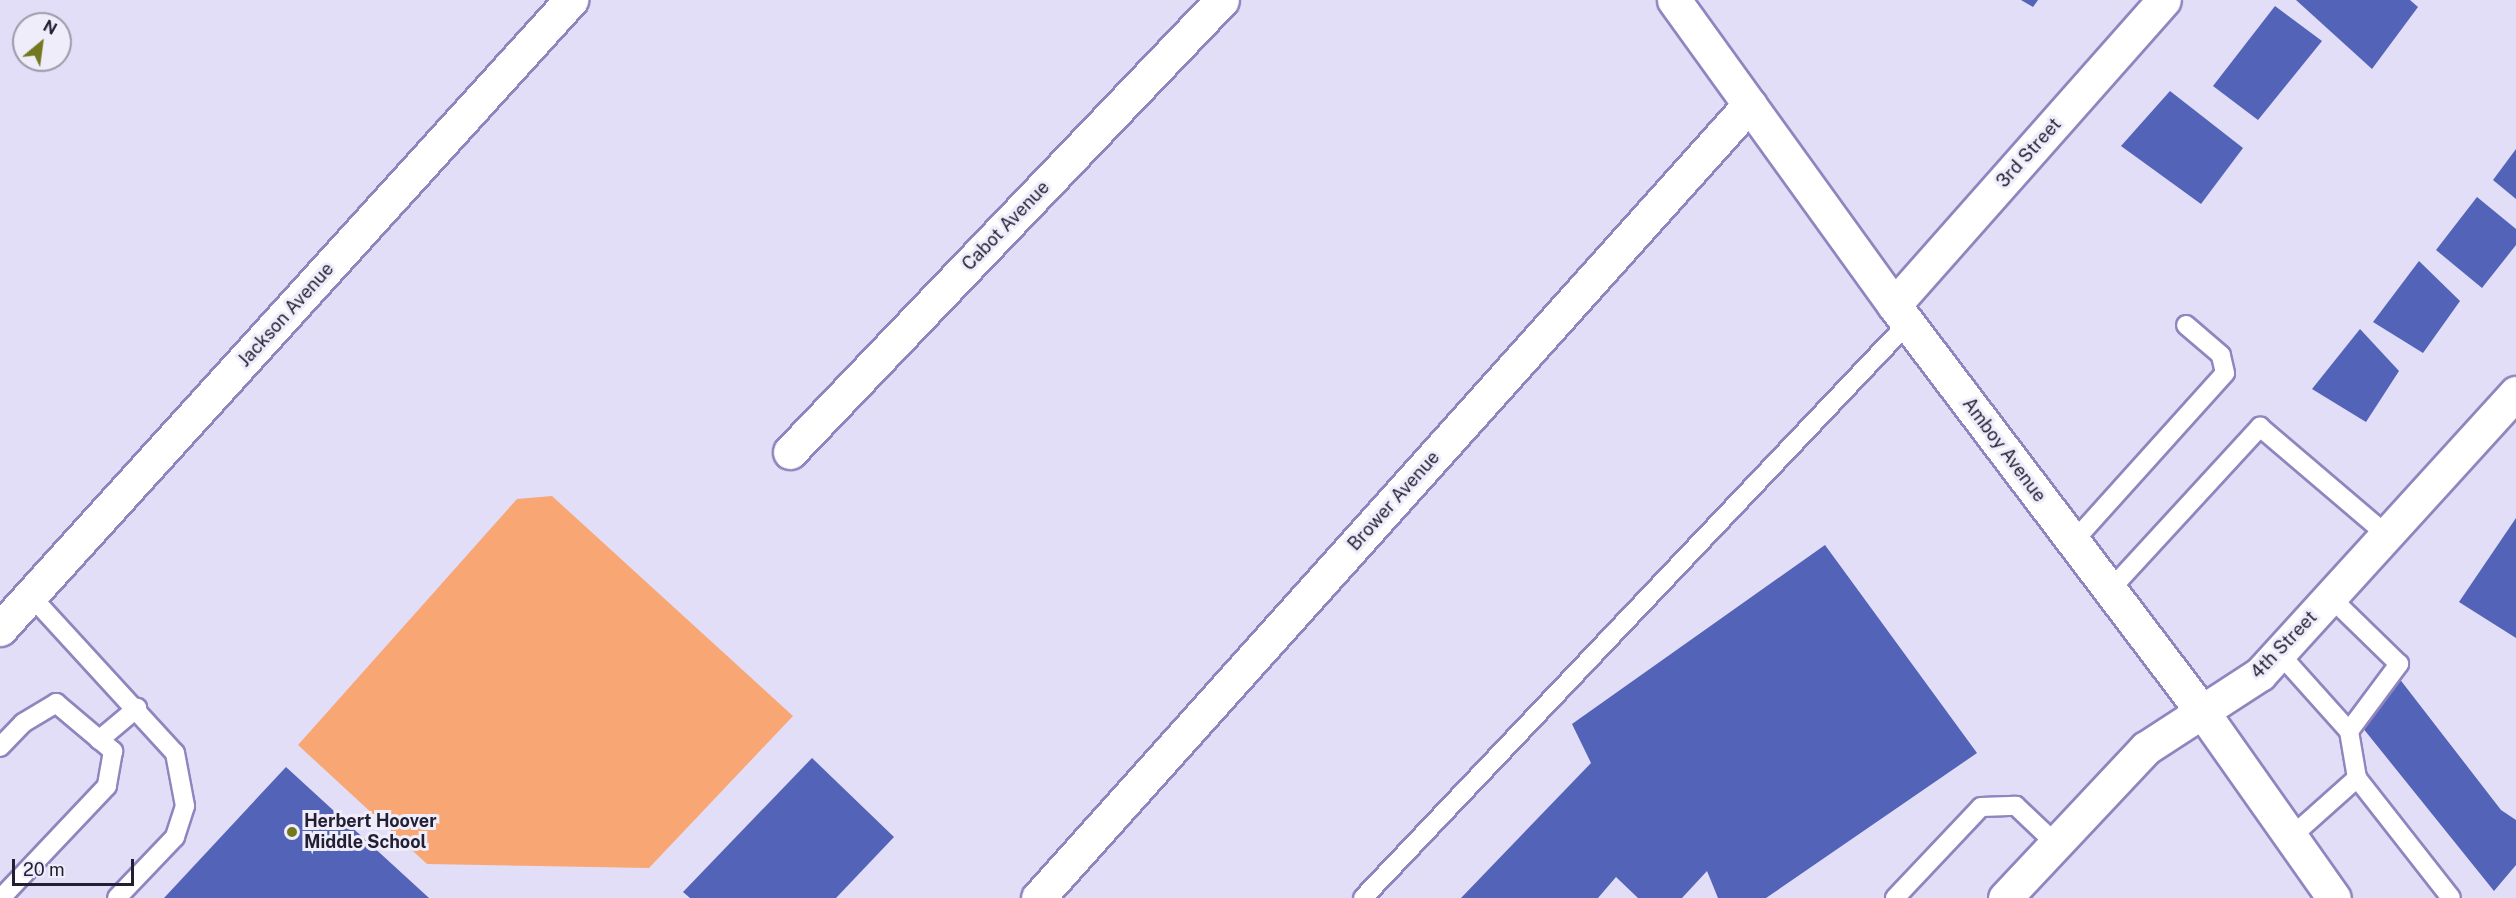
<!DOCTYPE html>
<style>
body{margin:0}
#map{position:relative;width:2516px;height:898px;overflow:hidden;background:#e2def7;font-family:"Public Sans",sans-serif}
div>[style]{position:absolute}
.green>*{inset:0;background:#f8a774}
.building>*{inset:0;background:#5263b8}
.roads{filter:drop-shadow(2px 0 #9085be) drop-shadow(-2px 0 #9085be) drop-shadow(0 2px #9085be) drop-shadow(0 -2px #9085be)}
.service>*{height:18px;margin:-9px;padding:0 9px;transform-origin:9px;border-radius:9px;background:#fff}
.minor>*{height:33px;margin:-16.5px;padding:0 16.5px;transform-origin:16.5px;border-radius:16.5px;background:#fff}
.tertiary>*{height:33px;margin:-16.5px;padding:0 16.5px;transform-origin:16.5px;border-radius:16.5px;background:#fff}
.dots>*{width:16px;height:16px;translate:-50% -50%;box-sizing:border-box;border:3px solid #efedfa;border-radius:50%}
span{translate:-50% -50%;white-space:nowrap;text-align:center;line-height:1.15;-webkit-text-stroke:6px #efedfa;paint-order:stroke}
.street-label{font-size:18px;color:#221e34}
.poi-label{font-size:18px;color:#221e34;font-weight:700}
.left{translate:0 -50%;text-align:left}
.north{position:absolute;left:12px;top:12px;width:60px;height:60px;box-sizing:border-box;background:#efedfa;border:2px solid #9d9aab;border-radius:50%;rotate:29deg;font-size:16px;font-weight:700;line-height:24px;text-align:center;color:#221e34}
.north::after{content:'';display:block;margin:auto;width:21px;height:27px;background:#737820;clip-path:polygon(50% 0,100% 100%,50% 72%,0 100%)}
.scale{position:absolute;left:12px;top:859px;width:122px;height:27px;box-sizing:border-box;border:3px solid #221e34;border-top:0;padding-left:8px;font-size:18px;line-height:21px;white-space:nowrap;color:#221e34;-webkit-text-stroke:4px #efedfa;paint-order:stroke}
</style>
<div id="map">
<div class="green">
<div style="clip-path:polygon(552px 496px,793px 716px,649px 868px,427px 864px,298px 745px,517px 499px)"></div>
</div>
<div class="building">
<div style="clip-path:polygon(2021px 0,2038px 0,2033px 7px)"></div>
<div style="clip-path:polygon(2296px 0,2410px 0,2418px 7px,2372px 69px)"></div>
<div style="clip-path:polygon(2275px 6px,2322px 41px,2258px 120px,2213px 86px)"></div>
<div style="clip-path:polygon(2170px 91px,2243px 148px,2201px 204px,2121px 146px)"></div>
<div style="clip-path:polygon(2516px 149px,2516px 199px,2493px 180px)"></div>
<div style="clip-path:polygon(2477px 197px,2516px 229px,2516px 245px,2482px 288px,2436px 250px)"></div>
<div style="clip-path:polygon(2419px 261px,2460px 301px,2423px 353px,2373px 322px)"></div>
<div style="clip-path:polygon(2360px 329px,2399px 371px,2366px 422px,2312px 389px)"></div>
<div style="clip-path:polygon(2516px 518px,2516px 638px,2459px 602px)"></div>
<div style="clip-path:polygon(1825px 545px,1977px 753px,1766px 898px,1718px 898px,1707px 871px,1682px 898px,1638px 898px,1616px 877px,1598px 898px,1461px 898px,1591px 763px,1572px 724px)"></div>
<div style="clip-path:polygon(2395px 673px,2501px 810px,2516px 820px,2516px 865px,2494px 891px,2358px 722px)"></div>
<div style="clip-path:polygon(812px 758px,894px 837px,836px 898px,690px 898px,683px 892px)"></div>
<div style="clip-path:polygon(286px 767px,429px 898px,164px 898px)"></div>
</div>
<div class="roads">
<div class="service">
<div style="left:2073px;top:542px;width:227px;rotate:-48deg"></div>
<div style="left:2225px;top:373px;width:18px;rotate:-103deg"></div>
<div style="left:2221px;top:355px;width:46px;rotate:-139.4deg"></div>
<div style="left:2110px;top:590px;width:222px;rotate:-47.4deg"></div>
<div style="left:2260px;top:427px;width:167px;rotate:40.4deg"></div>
<div style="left:31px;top:596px;width:213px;rotate:47.5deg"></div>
<div style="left:175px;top:753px;width:54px;rotate:79.3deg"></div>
<div style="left:185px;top:806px;width:33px;rotate:108deg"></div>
<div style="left:175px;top:837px;width:84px;rotate:133.6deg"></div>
<div style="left:2279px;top:653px;width:105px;rotate:48.1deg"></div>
<div style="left:2349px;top:731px;width:84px;rotate:-53.3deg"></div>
<div style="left:2399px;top:664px;width:96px;rotate:-135.8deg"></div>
<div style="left:99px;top:740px;width:50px;rotate:-40.1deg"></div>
<div style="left:0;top:747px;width:33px;rotate:-46deg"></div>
<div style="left:23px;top:723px;width:39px;rotate:-31deg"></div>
<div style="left:56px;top:703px;width:75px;rotate:40.1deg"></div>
<div style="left:113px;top:751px;width:36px;rotate:100deg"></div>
<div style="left:107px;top:786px;width:154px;rotate:133.4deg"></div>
<div style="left:2357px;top:778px;width:152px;rotate:51.9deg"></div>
<div style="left:2291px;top:837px;width:89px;rotate:-41.8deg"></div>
<div style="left:2357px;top:778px;width:48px;rotate:-99.7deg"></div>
<div style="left:1363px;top:898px;width:792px;rotate:-46.53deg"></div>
<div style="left:1895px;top:898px;width:125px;rotate:-46.6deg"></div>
<div style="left:1981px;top:807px;width:35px;rotate:-2deg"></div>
<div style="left:2016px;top:806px;width:55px;rotate:43.5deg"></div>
</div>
<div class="minor">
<div style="left:1894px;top:305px;width:407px;rotate:-48.5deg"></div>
<div style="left:790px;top:452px;width:625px;rotate:-46.3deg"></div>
<div style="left:0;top:629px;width:850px;rotate:-47.77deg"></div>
<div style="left:1038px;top:898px;width:1066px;rotate:-48.12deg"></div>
<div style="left:2005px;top:898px;width:206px;rotate:-46.8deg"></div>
<div style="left:2146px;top:748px;width:136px;rotate:-33deg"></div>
<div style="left:2260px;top:674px;width:380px;rotate:-47.7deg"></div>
</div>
<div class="tertiary">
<div style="left:1674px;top:0;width:376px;rotate:54.2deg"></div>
<div style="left:1894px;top:305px;width:513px;rotate:52.84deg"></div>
<div style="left:2204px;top:714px;width:225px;rotate:54.8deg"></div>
</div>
</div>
<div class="dots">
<div style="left:292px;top:832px;background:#737820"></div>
</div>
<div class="street-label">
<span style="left:2029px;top:153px;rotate:-48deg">3rd Street</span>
<span style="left:1006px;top:226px;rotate:-46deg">Cabot Avenue</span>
<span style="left:286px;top:315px;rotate:-48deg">Jackson Avenue</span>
<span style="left:2004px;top:450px;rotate:53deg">Amboy Avenue</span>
<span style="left:1394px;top:501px;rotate:-48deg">Brower Avenue</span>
<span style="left:2284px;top:645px;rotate:-46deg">4th Street</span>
</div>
<div class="poi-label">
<span class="left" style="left:304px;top:832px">Herbert Hoover<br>Middle School</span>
</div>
<div class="north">N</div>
<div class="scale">20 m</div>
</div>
